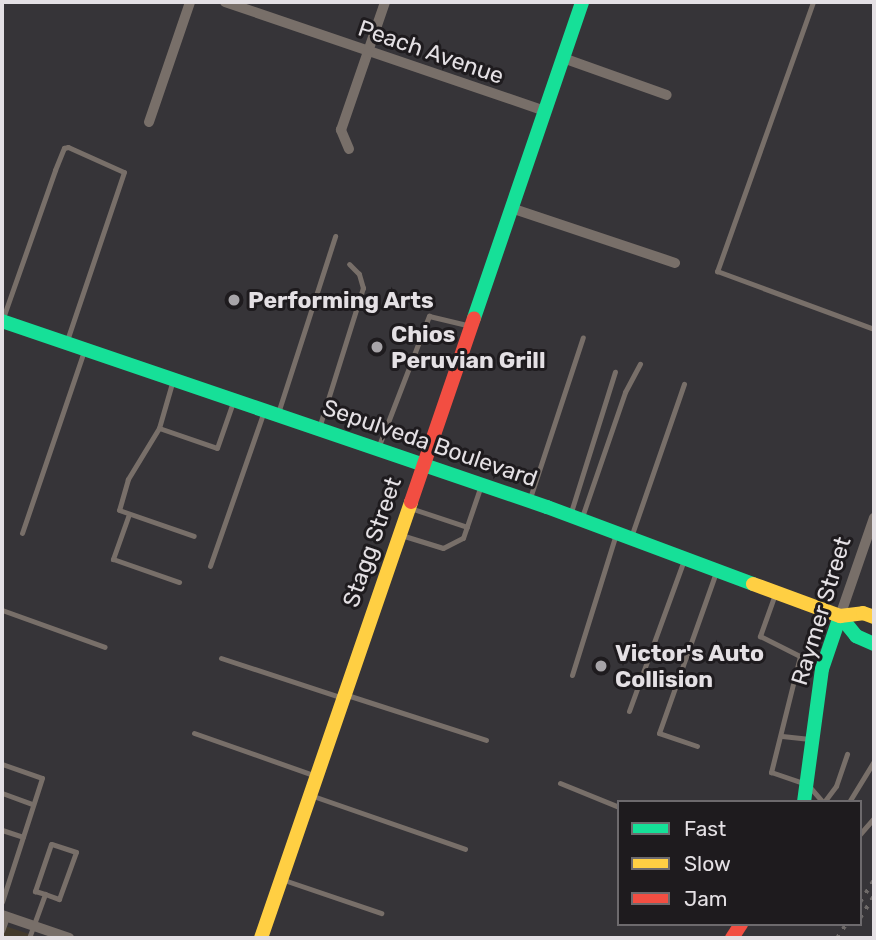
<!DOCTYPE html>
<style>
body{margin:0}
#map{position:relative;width:876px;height:940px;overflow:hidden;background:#363438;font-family:Rubik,sans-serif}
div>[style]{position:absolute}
.industrial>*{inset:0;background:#423a2c}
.lane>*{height:5px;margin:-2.5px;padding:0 2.5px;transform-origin:2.5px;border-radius:2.5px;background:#786f69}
.street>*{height:10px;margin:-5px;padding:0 5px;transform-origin:5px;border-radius:5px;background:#786f69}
.fast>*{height:14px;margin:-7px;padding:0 7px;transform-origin:7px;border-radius:7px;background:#16e098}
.slow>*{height:14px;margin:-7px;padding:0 7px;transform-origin:7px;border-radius:7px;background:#ffcf43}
.jam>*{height:14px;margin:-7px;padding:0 7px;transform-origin:7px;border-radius:7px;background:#f24e42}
.rail>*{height:3.5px;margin-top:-1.75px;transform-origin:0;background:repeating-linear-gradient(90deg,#6e6a69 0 3.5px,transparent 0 10.5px)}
.dots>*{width:19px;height:19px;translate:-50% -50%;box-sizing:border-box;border:4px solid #1e1b1e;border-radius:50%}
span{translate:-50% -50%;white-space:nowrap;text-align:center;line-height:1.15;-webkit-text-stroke:6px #1e1b1e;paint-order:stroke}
.street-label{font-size:23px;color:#e4e0e4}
.poi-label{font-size:23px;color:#e4e0e4;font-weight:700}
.left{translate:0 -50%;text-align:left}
.frame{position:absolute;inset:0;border:4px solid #e4e0e4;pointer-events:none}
.legend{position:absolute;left:617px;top:800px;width:245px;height:126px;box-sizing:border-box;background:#1e1b1e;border:2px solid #6d6a6d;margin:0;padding:9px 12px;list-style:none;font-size:21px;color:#e4e0e4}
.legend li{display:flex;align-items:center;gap:14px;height:35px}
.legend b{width:35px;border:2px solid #6d6a6d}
</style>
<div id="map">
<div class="industrial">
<div style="clip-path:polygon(2px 925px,41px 938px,2px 938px)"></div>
</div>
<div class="lane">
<div style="left:813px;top:2px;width:286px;rotate:109.6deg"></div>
<div style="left:717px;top:271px;width:167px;rotate:20.3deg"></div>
<div style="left:3px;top:318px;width:157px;rotate:-70.6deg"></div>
<div style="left:55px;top:170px;width:24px;rotate:-68deg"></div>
<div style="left:64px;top:148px;width:4px;rotate:-14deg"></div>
<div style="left:68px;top:147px;width:61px;rotate:24.1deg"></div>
<div style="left:124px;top:172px;width:177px;rotate:108.7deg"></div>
<div style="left:172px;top:383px;width:47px;rotate:106.1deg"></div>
<div style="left:159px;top:428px;width:61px;rotate:19deg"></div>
<div style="left:217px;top:448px;width:49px;rotate:-70.8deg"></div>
<div style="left:278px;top:413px;width:186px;rotate:-72.1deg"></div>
<div style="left:159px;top:428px;width:60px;rotate:121.3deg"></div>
<div style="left:128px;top:479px;width:32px;rotate:106deg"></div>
<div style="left:119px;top:510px;width:79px;rotate:19.1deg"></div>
<div style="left:319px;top:428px;width:147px;rotate:-72.6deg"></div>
<div style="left:363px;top:288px;width:15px;rotate:-106deg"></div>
<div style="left:359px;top:274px;width:14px;rotate:-135deg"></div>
<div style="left:378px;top:448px;width:142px;rotate:-68.9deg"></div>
<div style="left:429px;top:316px;width:43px;rotate:13.4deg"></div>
<div style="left:530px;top:498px;width:169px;rotate:-71.8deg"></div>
<div style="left:410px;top:508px;width:60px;rotate:18.4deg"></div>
<div style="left:571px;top:512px;width:147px;rotate:-72.6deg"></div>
<div style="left:129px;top:514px;width:48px;rotate:109.6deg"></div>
<div style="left:113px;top:559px;width:70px;rotate:19.2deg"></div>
<div style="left:582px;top:517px;width:132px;rotate:-71deg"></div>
<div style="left:625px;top:392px;width:32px;rotate:-62deg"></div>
<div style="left:22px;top:533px;width:192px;rotate:-71.2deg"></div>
<div style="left:401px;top:535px;width:44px;rotate:17.2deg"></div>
<div style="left:443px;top:548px;width:22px;rotate:-27deg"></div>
<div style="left:463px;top:538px;width:53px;rotate:-71.2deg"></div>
<div style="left:631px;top:537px;width:162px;rotate:-70.9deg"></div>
<div style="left:210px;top:566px;width:161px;rotate:-70.8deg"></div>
<div style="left:775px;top:594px;width:45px;rotate:109.7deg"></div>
<div style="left:760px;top:636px;width:45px;rotate:26.6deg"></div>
<div style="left:800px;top:656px;width:120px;rotate:104deg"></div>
<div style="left:771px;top:772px;width:39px;rotate:19deg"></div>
<div style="left:808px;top:785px;width:23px;rotate:49deg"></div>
<div style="left:2px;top:610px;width:109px;rotate:19.8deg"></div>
<div style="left:221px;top:658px;width:128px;rotate:18.2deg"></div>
<div style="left:572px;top:675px;width:148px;rotate:-72.7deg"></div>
<div style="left:347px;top:695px;width:146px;rotate:17.9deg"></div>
<div style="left:629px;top:711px;width:161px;rotate:-70deg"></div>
<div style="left:194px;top:733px;width:129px;rotate:19.4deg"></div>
<div style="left:782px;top:736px;width:28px;rotate:6deg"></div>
<div style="left:697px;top:746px;width:40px;rotate:-161.1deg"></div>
<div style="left:659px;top:733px;width:171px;rotate:-70.5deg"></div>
<div style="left:2px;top:764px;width:42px;rotate:19.3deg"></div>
<div style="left:42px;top:778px;width:130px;rotate:107.9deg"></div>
<div style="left:560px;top:783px;width:64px;rotate:22.1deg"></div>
<div style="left:2px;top:793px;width:33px;rotate:20deg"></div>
<div style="left:313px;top:796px;width:161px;rotate:19.2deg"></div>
<div style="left:824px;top:802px;width:20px;rotate:-53deg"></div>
<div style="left:836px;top:786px;width:34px;rotate:-71deg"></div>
<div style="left:849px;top:802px;width:48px;rotate:-58.6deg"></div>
<div style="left:2px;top:830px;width:22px;rotate:18deg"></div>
<div style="left:860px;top:834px;width:21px;rotate:-49deg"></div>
<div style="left:281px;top:879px;width:106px;rotate:18.8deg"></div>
<div style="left:2px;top:931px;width:15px;rotate:-70deg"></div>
<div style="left:29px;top:938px;width:47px;rotate:-70deg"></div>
<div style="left:45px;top:894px;width:15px;rotate:20deg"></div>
<div style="left:59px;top:899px;width:50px;rotate:-70.1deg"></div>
<div style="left:76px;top:852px;width:26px;rotate:-162deg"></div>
<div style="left:51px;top:844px;width:50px;rotate:108.8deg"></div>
<div style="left:35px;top:891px;width:10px;rotate:17deg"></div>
</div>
<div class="street">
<div style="left:225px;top:2px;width:338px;rotate:18.8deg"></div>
<div style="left:563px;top:58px;width:110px;rotate:19.6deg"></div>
<div style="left:149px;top:122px;width:127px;rotate:-71.1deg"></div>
<div style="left:349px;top:149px;width:21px;rotate:-113deg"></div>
<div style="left:341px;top:130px;width:135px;rotate:-71deg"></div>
<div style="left:511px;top:208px;width:173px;rotate:18.5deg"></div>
<div style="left:840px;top:616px;width:104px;rotate:-70.9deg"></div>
<div style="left:2px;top:915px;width:71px;rotate:18.9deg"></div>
</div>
<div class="fast">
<div style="left:474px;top:318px;width:334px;rotate:-71.1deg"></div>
<div style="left:2px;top:321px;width:576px;rotate:18.84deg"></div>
<div style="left:547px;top:507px;width:220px;rotate:20.5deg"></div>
<div style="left:840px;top:616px;width:26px;rotate:51deg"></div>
<div style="left:856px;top:636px;width:20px;rotate:24deg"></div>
<div style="left:804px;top:802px;width:134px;rotate:-82.3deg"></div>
<div style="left:822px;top:669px;width:56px;rotate:-71.2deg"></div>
</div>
<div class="slow">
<div style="left:753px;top:584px;width:93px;rotate:20.2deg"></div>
<div style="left:840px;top:616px;width:23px;rotate:-7deg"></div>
<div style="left:863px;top:613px;width:12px;rotate:20deg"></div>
<div style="left:261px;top:938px;width:461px;rotate:-71deg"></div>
</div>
<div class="jam">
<div style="left:411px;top:502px;width:194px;rotate:-71.1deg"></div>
<div style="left:732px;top:938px;width:17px;rotate:-57deg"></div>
</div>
<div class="rail">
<div style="left:860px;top:902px;width:26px;rotate:-58deg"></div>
<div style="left:860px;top:918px;width:26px;rotate:-58deg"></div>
<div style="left:837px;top:938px;width:17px;rotate:-57deg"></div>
</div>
<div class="dots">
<div style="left:234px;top:300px;background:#a7a4a8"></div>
<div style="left:377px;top:347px;background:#a7a4a8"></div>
<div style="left:601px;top:666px;background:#a7a4a8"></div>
</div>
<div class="street-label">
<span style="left:431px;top:52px;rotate:19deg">Peach Avenue</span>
<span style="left:430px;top:443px;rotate:19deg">Sepulveda Boulevard</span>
<span style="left:372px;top:542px;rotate:-71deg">Stagg Street</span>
<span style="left:821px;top:611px;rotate:-73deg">Raymer Street</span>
</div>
<div class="poi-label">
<span class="left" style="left:248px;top:300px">Performing Arts</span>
<span class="left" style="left:391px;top:347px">Chios<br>Peruvian Grill</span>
<span class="left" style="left:615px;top:666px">Victor's Auto<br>Collision</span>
</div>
<div class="frame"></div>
<ul class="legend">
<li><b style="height:9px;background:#16e098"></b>Fast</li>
<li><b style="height:9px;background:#ffcf43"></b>Slow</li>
<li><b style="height:9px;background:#f24e42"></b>Jam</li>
</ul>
</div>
